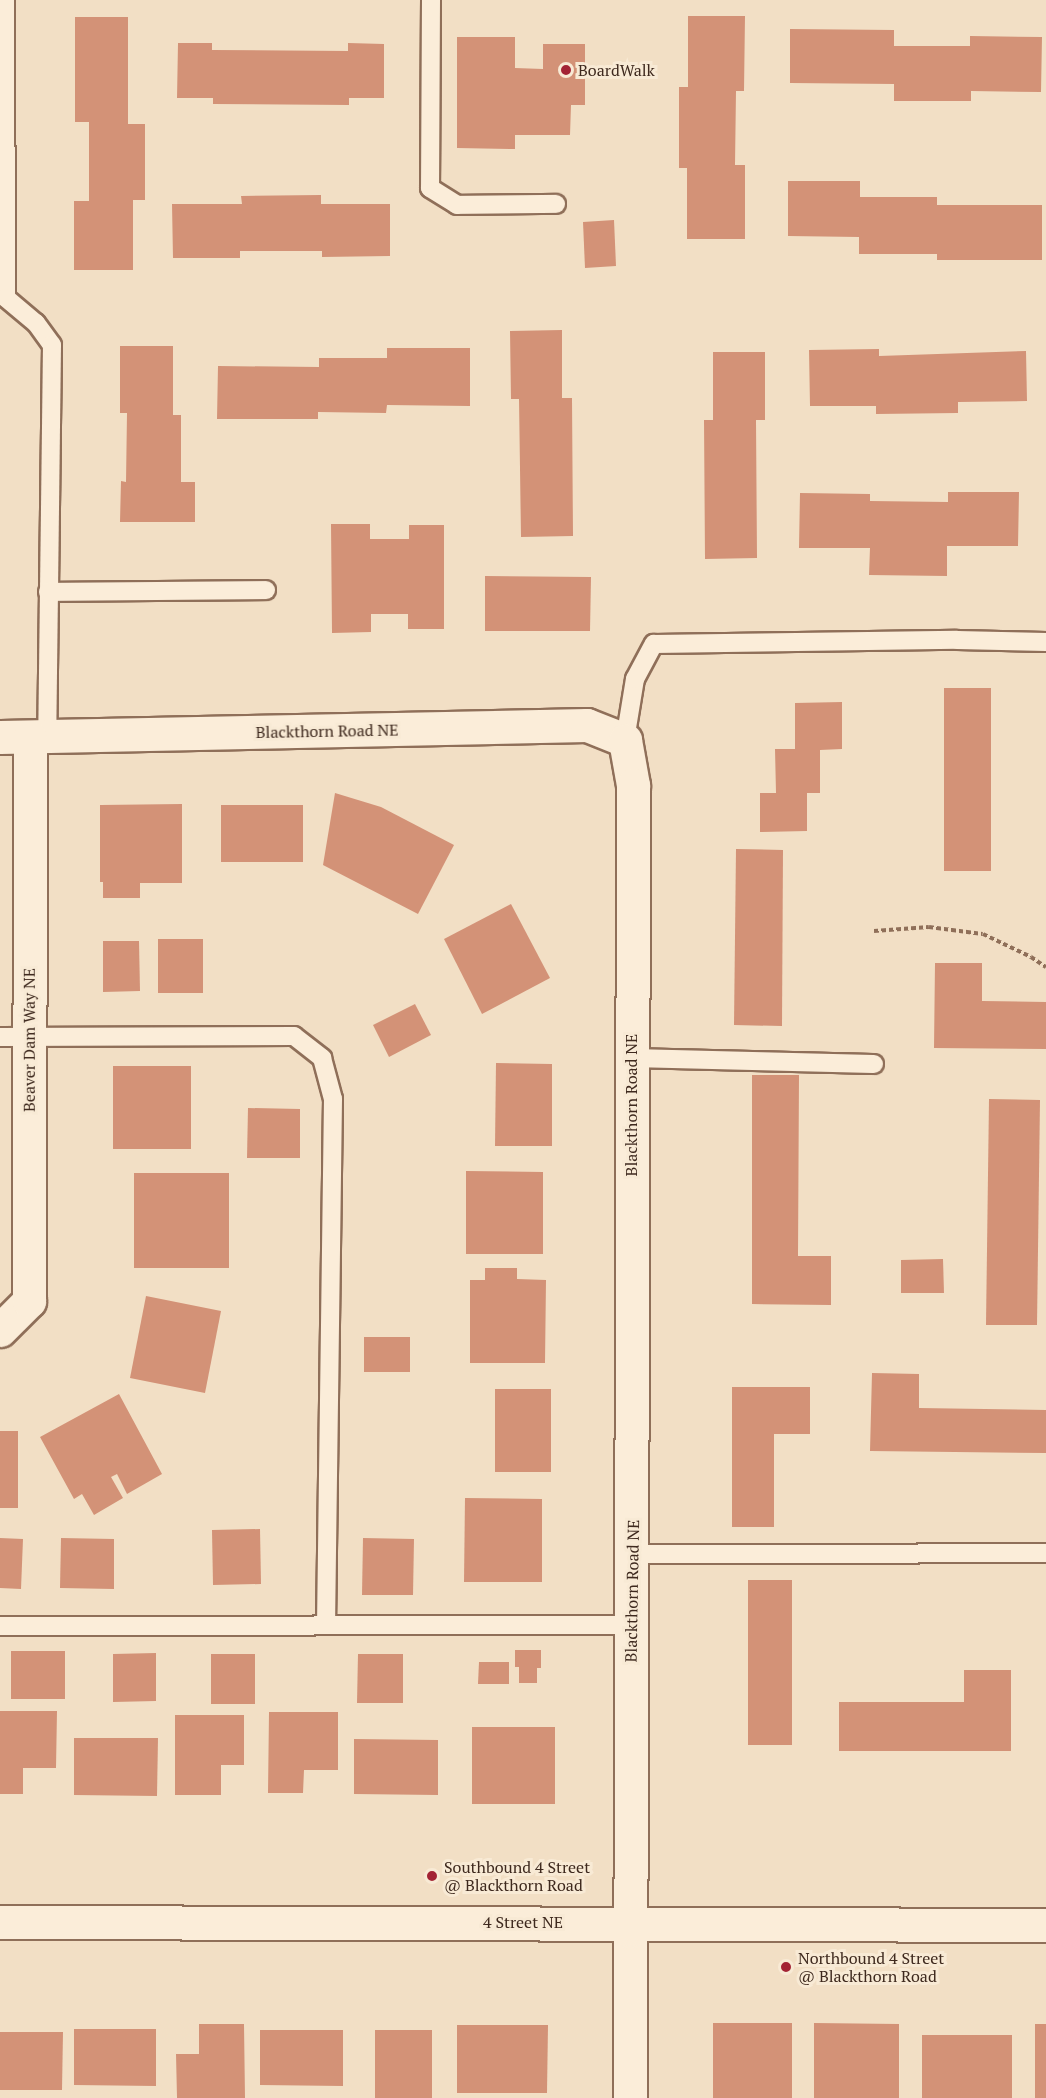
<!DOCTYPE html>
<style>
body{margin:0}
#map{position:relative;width:1046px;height:2098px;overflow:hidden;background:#f2dfc5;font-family:"PT Serif",serif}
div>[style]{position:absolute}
.building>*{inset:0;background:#d39277}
.path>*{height:4px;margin-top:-2px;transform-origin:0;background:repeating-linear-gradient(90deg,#8f6f59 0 4.5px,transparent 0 7.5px)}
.roads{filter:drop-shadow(2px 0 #8f6f59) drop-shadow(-2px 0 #8f6f59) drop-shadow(0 2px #8f6f59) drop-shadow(0 -2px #8f6f59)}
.lane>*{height:18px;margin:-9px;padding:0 9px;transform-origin:9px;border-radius:9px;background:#fbedd9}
.street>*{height:33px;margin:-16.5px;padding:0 16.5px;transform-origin:16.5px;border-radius:16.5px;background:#fbedd9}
.secondary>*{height:33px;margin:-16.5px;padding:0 16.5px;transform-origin:16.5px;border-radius:16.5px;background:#fbedd9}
.dots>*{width:16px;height:16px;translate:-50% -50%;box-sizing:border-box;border:3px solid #f8ead5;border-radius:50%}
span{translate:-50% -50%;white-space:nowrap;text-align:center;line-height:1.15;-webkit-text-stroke:6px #f8ead5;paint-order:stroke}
.poi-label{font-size:16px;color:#3e291e}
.left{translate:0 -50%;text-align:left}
.street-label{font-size:16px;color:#3e291e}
</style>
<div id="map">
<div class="building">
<div style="clip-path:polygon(688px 16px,745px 16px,744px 91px,736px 91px,735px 165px,745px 165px,745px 239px,687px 239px,687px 168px,679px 168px,679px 87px,688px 87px)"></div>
<div style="clip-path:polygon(75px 17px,128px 17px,128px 124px,145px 124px,145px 200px,133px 200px,133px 270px,74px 270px,74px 201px,89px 201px,89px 122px,75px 122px)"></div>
<div style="clip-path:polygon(790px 29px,894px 30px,894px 46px,970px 46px,970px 36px,1042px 37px,1041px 92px,971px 91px,971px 101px,894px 101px,894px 84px,790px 83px)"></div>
<div style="clip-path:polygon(457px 37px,515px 37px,515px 68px,543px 69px,543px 44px,585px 44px,585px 105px,571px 105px,570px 135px,515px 135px,515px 149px,457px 148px)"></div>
<div style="clip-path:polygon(178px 43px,212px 43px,212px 50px,348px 51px,348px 43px,384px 44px,384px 98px,349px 98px,349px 105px,213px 104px,213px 98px,177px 98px)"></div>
<div style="clip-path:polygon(788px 181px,860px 181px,860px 197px,937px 197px,937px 205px,1042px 205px,1042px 260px,937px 260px,937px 254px,859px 254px,859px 237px,788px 236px)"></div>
<div style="clip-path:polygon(321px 195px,321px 204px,390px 204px,390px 256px,322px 257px,322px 251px,240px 251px,240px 258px,173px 258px,172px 204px,242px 204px,241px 196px)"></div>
<div style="clip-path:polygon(614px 220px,616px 266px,585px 268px,583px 222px)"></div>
<div style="clip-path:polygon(562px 330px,562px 398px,572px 398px,573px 536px,521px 537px,519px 399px,511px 399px,510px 331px)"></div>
<div style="clip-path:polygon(120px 346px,173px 346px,173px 415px,181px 415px,181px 482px,195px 482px,195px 522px,120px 522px,121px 481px,126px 482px,127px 413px,120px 413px)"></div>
<div style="clip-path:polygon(387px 348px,470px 348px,470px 406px,387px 405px,386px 413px,318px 412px,318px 419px,217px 419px,218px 366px,319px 367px,319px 358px,387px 358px)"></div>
<div style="clip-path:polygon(879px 349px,879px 356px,1026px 351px,1027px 401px,958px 402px,958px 413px,876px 414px,876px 406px,810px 406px,809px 350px)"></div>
<div style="clip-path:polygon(713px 352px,765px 352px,765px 420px,756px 420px,757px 558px,705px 559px,704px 420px,713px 420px)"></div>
<div style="clip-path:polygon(948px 492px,1019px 492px,1018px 546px,947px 546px,947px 576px,869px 575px,870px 548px,799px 548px,800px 493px,870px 494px,870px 501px,948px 502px)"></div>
<div style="clip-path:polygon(331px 524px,370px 524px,370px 539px,409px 539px,409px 525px,444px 525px,444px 629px,408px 629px,408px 614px,371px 614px,371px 632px,332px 633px)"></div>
<div style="clip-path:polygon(485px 576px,591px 577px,590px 631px,485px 631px)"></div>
<div style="clip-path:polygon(944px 688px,991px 688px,991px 871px,944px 871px)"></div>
<div style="clip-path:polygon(842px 702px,842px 749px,820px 750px,820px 793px,807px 793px,807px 831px,760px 832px,760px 793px,776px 793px,775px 749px,795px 749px,795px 703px)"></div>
<div style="clip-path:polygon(335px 793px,381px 807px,454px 845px,418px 914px,323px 865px)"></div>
<div style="clip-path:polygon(182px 804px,182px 883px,140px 883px,140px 898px,103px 898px,103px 882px,100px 882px,100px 805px)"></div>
<div style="clip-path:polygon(221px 805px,303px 805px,303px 862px,221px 862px)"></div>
<div style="clip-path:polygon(736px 849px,783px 850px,782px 1026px,734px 1025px)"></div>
<div style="clip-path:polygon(511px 904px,550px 978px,482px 1014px,444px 939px)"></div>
<div style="clip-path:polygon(158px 939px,203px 939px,203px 993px,158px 993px)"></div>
<div style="clip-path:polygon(103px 941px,139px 941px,140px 991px,103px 992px)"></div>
<div style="clip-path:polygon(935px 963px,982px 963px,982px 1001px,1046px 1002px,1046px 1049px,934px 1048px)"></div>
<div style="clip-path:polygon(415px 1004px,431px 1035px,389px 1057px,373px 1025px)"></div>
<div style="clip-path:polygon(496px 1063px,552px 1064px,552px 1146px,495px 1146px)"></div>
<div style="clip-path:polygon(113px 1066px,191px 1066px,191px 1149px,113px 1149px)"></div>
<div style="clip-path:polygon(752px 1075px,799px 1075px,798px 1256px,831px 1256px,831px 1305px,752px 1304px)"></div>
<div style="clip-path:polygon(989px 1099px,1040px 1100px,1037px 1325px,986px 1325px)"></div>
<div style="clip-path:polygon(248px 1108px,300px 1109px,300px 1158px,247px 1158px)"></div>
<div style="clip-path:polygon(466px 1171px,543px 1172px,543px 1254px,466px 1254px)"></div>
<div style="clip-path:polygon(134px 1173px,229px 1173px,229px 1268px,134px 1268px)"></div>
<div style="clip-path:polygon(943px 1259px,944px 1293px,901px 1293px,901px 1260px)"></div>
<div style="clip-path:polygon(485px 1268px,517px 1268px,517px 1279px,546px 1280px,545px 1363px,470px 1363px,470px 1280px,485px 1280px)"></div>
<div style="clip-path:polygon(146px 1296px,221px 1311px,205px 1393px,130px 1378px)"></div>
<div style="clip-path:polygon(364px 1337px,410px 1337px,410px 1372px,364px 1372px)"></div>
<div style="clip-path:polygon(872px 1373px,919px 1374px,919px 1408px,1046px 1410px,1046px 1453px,870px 1451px)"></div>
<div style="clip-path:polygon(732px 1387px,810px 1387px,810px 1434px,774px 1434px,774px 1527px,732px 1527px)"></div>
<div style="clip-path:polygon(495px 1389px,551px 1389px,551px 1472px,495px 1472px)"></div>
<div style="clip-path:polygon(119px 1394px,162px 1474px,127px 1494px,117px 1474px,111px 1477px,123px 1498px,94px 1515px,82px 1494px,74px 1499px,40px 1437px)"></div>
<div style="clip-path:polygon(0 1431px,18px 1431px,18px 1508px,0 1508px)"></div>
<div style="clip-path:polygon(465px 1498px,542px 1499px,542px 1582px,464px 1582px)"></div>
<div style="clip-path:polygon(260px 1529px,261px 1584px,213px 1585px,212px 1530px)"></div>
<div style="clip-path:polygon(0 1538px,23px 1539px,21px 1589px,0 1588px)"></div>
<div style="clip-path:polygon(61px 1538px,114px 1539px,114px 1589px,60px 1588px)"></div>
<div style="clip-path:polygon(363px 1538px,414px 1539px,413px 1595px,362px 1595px)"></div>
<div style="clip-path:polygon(748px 1580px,792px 1580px,792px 1745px,748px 1745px)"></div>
<div style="clip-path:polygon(515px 1650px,541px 1650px,541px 1668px,537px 1668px,537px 1683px,519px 1683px,519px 1667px,515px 1667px)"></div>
<div style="clip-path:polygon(11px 1651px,65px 1651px,65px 1699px,11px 1699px)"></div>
<div style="clip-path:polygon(156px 1653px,156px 1701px,113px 1702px,113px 1654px)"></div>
<div style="clip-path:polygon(211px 1654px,255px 1654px,255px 1704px,211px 1704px)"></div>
<div style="clip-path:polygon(358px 1654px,403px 1654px,403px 1703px,357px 1703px)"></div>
<div style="clip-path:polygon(479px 1662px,509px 1662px,509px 1684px,478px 1684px)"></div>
<div style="clip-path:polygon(964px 1670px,1011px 1670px,1011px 1751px,839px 1751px,839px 1702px,964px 1702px)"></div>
<div style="clip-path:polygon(0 1711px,57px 1711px,56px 1768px,23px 1768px,23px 1794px,0 1794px)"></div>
<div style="clip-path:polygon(269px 1712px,338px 1712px,338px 1770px,304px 1770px,303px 1793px,268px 1793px)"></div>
<div style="clip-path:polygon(175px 1715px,244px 1715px,244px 1765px,221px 1765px,221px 1795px,175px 1795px)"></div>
<div style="clip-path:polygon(472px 1727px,555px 1727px,555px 1804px,472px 1804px)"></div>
<div style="clip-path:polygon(74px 1738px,158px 1738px,157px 1796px,74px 1795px)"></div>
<div style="clip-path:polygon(354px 1739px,438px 1740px,438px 1795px,354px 1794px)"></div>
<div style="clip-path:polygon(713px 2023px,792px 2023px,792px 2098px,713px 2098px)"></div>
<div style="clip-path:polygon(814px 2023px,899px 2024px,899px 2098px,814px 2098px)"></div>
<div style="clip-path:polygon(199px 2024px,244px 2024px,245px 2098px,177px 2098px,176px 2054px,199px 2054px)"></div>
<div style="clip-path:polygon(1035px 2024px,1046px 2024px,1046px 2098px,1035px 2098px)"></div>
<div style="clip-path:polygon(457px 2025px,548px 2025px,547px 2093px,457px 2093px)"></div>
<div style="clip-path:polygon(74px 2029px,156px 2029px,156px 2086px,74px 2085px)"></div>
<div style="clip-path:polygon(260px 2030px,343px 2030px,343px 2086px,260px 2085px)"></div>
<div style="clip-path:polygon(375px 2030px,432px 2030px,432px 2098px,375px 2098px)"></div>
<div style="clip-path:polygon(0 2032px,63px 2032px,62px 2090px,0 2090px)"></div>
<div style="clip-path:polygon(922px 2035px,1012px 2035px,1012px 2098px,922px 2098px)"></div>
</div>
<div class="path">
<div style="left:874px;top:931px;width:55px;rotate:-4.2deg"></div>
<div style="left:929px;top:927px;width:54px;rotate:7.4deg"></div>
<div style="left:983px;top:934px;width:53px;rotate:25.6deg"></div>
<div style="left:1031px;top:957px;width:18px;rotate:34deg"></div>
</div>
<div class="roads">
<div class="lane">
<div style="left:5px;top:0;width:298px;rotate:89.8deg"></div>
<div style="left:6px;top:298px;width:39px;rotate:40deg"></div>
<div style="left:36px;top:323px;width:27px;rotate:54deg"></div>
<div style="left:52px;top:345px;width:393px;rotate:90.7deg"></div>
<div style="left:431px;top:0;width:188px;rotate:90.3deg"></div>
<div style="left:430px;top:188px;width:32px;rotate:32deg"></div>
<div style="left:457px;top:205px;width:99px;rotate:-0.6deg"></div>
<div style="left:48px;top:592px;width:218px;rotate:-0.5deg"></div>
<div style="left:625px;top:740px;width:62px;rotate:-80.7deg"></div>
<div style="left:635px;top:679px;width:40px;rotate:-62deg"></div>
<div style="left:654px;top:644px;width:303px;rotate:-0.8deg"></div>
<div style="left:957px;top:640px;width:89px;rotate:1.3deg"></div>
<div style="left:0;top:1037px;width:294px;rotate:-0.2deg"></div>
<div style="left:294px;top:1036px;width:36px;rotate:38deg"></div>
<div style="left:322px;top:1058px;width:42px;rotate:75deg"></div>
<div style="left:333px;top:1099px;width:525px;rotate:90.76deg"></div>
<div style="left:631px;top:1058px;width:243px;rotate:1.4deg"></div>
<div style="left:633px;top:1554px;width:413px;rotate:-0.1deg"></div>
<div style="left:0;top:1626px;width:631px;rotate:-0.09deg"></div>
</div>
<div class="street">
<div style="left:0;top:737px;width:587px;rotate:-1.17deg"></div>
<div style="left:587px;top:725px;width:41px;rotate:21.5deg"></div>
<div style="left:625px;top:740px;width:46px;rotate:79.9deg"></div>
<div style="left:633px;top:785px;width:1313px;rotate:90.13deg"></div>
<div style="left:0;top:1330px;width:41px;rotate:-45deg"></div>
<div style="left:29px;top:1301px;width:564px;rotate:-89.9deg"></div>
</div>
<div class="secondary">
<div style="left:0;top:1922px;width:1046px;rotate:0.16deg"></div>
</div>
</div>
<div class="dots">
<div style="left:566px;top:70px;background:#a32334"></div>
<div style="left:432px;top:1876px;background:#a32334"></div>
<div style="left:786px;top:1967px;background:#a32334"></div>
</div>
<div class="poi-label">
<span class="left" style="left:578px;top:70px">BoardWalk</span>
<span class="left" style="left:444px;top:1876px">Southbound 4 Street<br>@ Blackthorn Road</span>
<span class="left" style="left:798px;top:1967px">Northbound 4 Street<br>@ Blackthorn Road</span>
</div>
<div class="street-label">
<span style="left:327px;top:731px;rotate:-1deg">Blackthorn Road NE</span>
<span style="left:29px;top:1040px;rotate:-90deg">Beaver Dam Way NE</span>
<span style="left:631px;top:1105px;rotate:-90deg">Blackthorn Road NE</span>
<span style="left:632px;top:1591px;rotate:-89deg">Blackthorn Road NE</span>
<span style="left:523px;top:1922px">4 Street NE</span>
</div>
</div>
